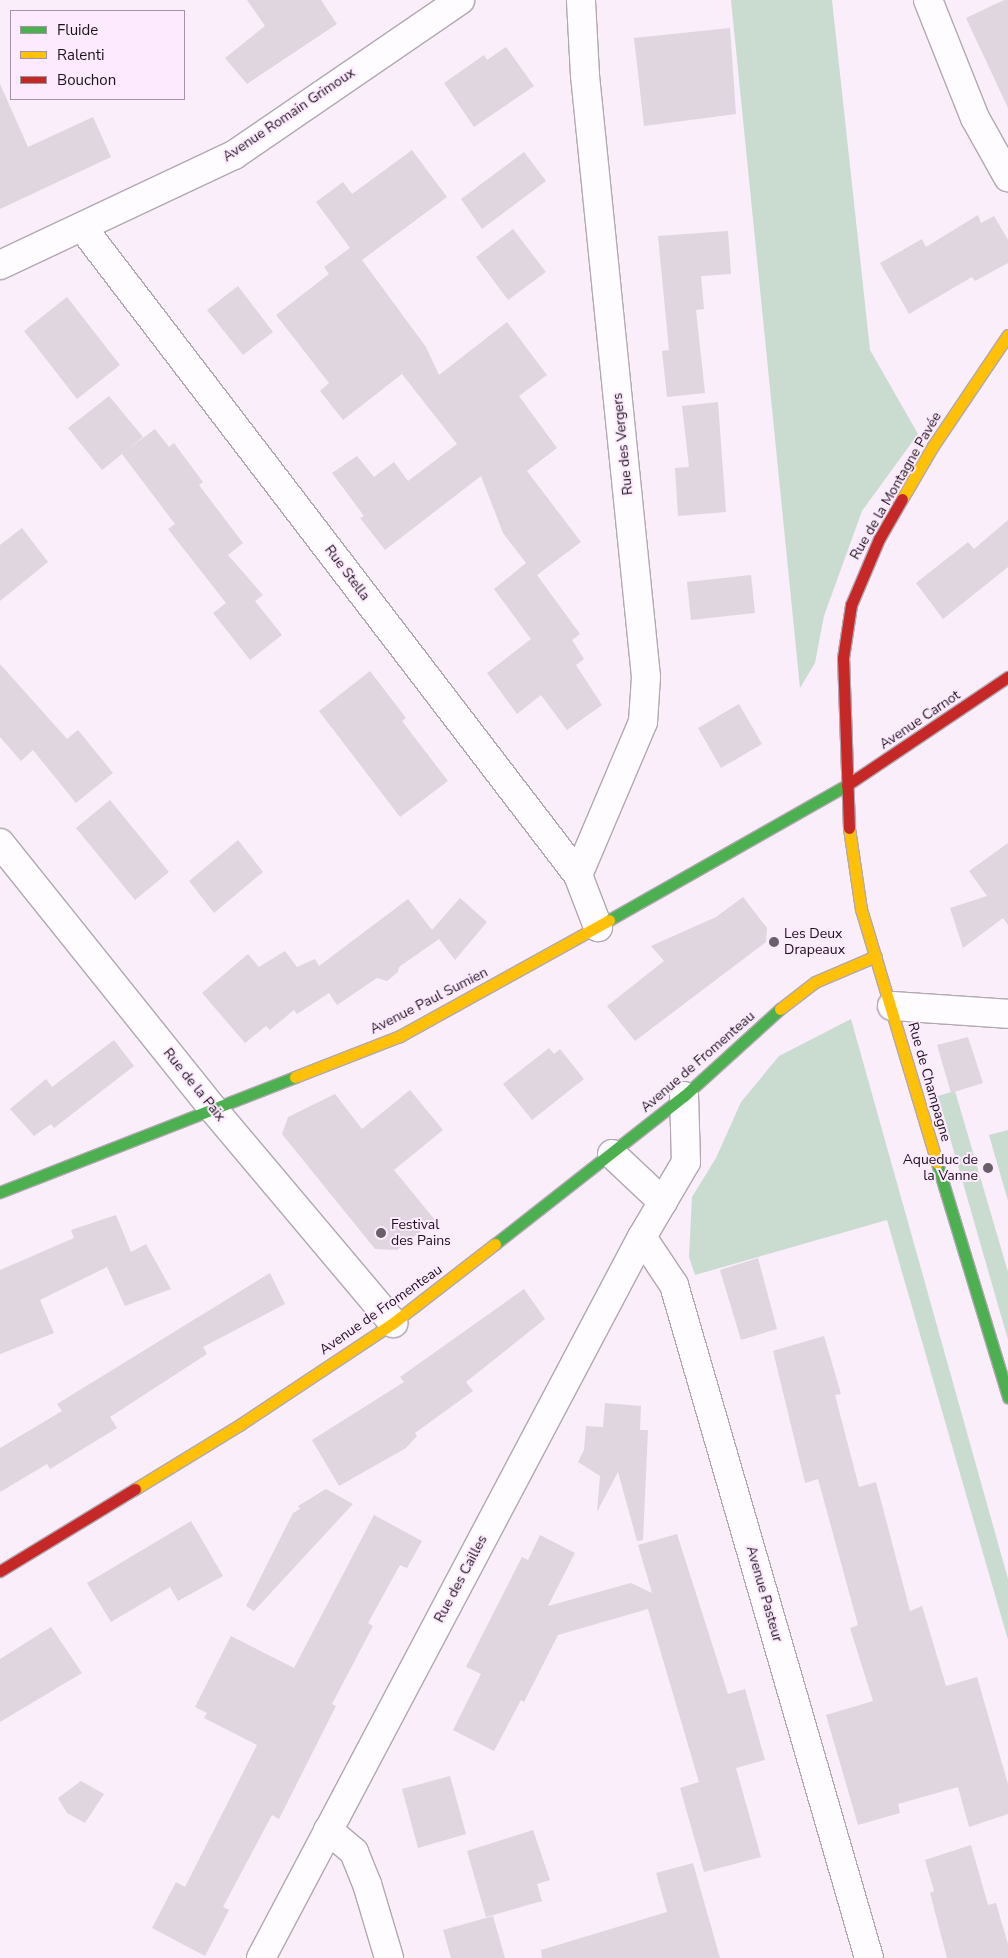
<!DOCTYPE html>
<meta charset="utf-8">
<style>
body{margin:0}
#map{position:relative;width:1008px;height:1958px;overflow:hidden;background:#f9eefa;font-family:"Nunito Sans",sans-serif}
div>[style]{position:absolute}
.green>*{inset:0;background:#cadccf}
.building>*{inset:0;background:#dfd6e0}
.roads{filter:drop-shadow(1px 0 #b1a8b2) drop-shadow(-1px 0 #b1a8b2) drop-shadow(0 1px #b1a8b2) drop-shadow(0 -1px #b1a8b2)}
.street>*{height:28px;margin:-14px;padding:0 14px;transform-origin:14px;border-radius:14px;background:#fefcfe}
.fast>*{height:11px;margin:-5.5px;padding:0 5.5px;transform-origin:5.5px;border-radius:5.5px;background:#4caf50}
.slow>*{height:11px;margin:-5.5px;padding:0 5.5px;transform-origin:5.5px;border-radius:5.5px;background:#ffc107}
.jam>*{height:11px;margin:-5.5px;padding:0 5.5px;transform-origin:5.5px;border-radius:5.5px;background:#c62828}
.dots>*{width:14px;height:14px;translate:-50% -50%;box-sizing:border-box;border:2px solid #fdeafe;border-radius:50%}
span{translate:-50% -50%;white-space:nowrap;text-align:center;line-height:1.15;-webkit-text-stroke:4px #fdeafe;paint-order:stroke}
.street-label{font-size:14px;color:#1b121b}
.poi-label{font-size:14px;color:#1b121b}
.left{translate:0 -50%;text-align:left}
.right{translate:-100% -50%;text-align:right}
.legend{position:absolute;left:10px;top:10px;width:175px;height:90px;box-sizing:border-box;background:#fdeafe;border:1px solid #a394a3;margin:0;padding:6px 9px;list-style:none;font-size:15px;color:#1b121b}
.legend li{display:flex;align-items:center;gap:10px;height:25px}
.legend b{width:25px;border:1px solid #a394a3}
</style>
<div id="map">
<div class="green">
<div style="clip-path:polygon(731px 0,832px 0,870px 350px,918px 434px,862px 511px,824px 616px,815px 663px,800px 688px)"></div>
<div style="clip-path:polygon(851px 1019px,1008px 1579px,1008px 1640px,887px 1220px,695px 1275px,689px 1257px,692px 1197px,716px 1158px,741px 1102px,779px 1056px)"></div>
<div style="clip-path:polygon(955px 1091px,1008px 1272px,1008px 1340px,938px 1096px)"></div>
<div style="clip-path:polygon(1008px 1130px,1008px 1201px,989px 1135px)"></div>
</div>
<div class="building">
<div style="clip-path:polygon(247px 0,321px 0,337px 24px,247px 84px,225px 58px,265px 26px)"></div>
<div style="clip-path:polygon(1004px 0,1008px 0,1008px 108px,966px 18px)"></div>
<div style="clip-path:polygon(730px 28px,736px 114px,644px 126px,634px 38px)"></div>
<div style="clip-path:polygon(506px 47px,534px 86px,474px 127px,444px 83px,484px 55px,487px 60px)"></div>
<div style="clip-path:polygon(0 84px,28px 147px,93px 117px,111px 157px,0 209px)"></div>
<div style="clip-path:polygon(412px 150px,447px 197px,362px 260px,426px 347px,439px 375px,507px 322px,547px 375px,519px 396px,557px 448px,527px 471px,581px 542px,537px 575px,580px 634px,572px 640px,584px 659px,576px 665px,602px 705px,567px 730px,541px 695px,517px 714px,487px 673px,531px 639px,494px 589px,526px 563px,503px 533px,481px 476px,385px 550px,360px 518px,364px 516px,332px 473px,357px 456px,374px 477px,394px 462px,408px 481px,457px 444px,402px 374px,343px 420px,320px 391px,329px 383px,276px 315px,329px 274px,324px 267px,350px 248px,316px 202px,343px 182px,352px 194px)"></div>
<div style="clip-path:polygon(524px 152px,546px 181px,482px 229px,461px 199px)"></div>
<div style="clip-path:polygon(978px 215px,981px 223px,994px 216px,1008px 240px,1008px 263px,975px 281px,972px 277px,909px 314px,880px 263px,922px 239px,926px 247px)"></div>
<div style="clip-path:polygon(513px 229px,546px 272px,508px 300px,476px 257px)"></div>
<div style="clip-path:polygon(728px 231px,731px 274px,701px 276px,704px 309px,696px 310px,705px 393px,667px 397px,662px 351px,669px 350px,658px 236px)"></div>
<div style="clip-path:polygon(238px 286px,273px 332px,243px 355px,207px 310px)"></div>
<div style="clip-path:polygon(67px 297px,120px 365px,77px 399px,24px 331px)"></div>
<div style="clip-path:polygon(109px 396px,143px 437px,127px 450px,155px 429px,169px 447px,174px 443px,203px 482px,199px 485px,243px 543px,228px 555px,263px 595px,255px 601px,282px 635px,250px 660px,213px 613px,226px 603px,168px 529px,175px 524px,122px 454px,102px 470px,68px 428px)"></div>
<div style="clip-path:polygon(718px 402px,726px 512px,678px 516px,675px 468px,689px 467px,682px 406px)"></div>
<div style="clip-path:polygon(1008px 520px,1008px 567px,943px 619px,916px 583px,968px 542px,974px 549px)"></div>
<div style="clip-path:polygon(22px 528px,48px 562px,0 601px,0 545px)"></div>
<div style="clip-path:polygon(751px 575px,755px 613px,691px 620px,687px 582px)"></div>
<div style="clip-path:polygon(0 664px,67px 739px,78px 730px,113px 773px,76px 803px,33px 750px,21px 761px,0 737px)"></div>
<div style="clip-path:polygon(370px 671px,406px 718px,402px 721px,448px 781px,400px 817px,319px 711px)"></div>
<div style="clip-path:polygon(739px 704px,762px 744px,721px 768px,698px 728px)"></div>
<div style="clip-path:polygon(110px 800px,169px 872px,135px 900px,76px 828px)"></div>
<div style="clip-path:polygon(238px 840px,263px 872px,214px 913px,189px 881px)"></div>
<div style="clip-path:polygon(1008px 843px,1008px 925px,1003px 918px,963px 948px,950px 908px,987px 896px,969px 871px)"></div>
<div style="clip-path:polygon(743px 897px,767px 928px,766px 942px,635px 1041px,607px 1006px,664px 961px,651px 946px,716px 917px)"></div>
<div style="clip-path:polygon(460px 898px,487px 922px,455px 960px,439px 939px,399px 967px,398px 972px,387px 981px,377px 978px,337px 1005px,329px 993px,297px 1014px,294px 1010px,270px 1030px,266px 1026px,245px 1043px,202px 993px,248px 954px,259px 967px,285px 951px,297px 967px,315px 959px,319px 966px,408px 899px,432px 930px)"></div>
<div style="clip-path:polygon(968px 1037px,983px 1083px,951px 1093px,937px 1045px)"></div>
<div style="clip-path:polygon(114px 1040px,134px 1066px,54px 1128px,51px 1124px,34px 1136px,10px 1109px,46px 1079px,52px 1087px)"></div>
<div style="clip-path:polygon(549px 1048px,554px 1054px,560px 1049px,584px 1079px,532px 1120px,503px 1084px)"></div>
<div style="clip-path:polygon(410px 1090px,443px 1130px,394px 1170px,435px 1220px,397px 1250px,375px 1249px,282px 1134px,288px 1117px,335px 1094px,362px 1129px)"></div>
<div style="clip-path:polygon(116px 1215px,131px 1252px,146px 1244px,171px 1289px,125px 1306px,107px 1267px,40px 1300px,54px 1333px,0 1354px,0 1270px,74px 1238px,71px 1230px)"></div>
<div style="clip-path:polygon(758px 1258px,777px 1329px,741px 1340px,720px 1270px)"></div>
<div style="clip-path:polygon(270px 1273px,285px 1304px,203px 1347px,207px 1354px,110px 1417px,117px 1428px,50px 1469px,47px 1464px,0 1492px,0 1448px,62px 1411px,57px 1404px)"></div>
<div style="clip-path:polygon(524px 1289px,545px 1319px,466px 1382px,473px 1391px,415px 1433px,417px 1436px,406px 1448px,339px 1486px,312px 1440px,404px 1382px,400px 1377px)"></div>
<div style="clip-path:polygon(824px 1336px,841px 1394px,835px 1395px,859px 1487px,876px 1482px,910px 1611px,922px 1606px,946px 1686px,977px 1677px,1008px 1784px,1008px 1814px,969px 1827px,958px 1787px,898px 1804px,900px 1813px,858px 1825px,826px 1715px,873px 1701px,850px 1628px,858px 1625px,818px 1479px,805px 1483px,773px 1351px)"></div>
<div style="clip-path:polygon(605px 1403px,641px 1406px,640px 1430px,648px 1430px,643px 1540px,637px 1541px,618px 1472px,597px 1512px,600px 1476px,578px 1462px,584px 1450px,586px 1426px,603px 1427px)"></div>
<div style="clip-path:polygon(326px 1489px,353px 1504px,254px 1611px,246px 1606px,293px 1513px,300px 1509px,298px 1506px)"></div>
<div style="clip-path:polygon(374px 1515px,422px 1541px,407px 1568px,400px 1565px,368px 1623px,373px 1626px,332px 1704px,336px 1706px,279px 1819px,272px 1815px,223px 1907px,229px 1910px,205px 1956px,152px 1928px,176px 1882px,185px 1887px,257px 1745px,204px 1718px,207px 1713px,195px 1707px,231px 1636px,294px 1668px)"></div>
<div style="clip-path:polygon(191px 1521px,223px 1576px,178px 1601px,170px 1587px,111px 1622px,87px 1583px)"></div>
<div style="clip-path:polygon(677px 1534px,728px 1694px,745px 1689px,765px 1760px,736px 1768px,761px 1857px,704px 1872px,680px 1788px,699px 1782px,648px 1609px,558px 1635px,524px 1702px,521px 1700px,494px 1751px,453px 1730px,481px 1674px,466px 1667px,522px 1557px,528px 1560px,540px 1535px,575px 1553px,548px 1606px,631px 1583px,652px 1593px,638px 1545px)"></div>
<div style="clip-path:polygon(51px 1627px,82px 1673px,0 1722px,0 1659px)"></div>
<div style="clip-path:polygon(450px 1776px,466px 1834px,418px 1848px,402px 1789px)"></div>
<div style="clip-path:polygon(81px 1781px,104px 1794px,85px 1823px,67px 1813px,58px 1798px)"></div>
<div style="clip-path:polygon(533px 1830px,550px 1880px,537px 1884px,542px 1901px,486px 1917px,467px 1851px)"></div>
<div style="clip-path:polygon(971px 1845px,988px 1905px,996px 1903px,1008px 1944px,1008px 1958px,947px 1958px,930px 1893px,934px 1891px,925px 1860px)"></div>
<div style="clip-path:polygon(693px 1863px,720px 1958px,542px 1958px,541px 1950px,667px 1912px,656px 1873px)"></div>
<div style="clip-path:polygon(493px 1916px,505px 1958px,451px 1958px,443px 1930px)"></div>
</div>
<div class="roads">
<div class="street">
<div style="left:928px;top:0;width:127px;rotate:68.3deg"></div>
<div style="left:975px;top:118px;width:68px;rotate:60.8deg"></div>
<div style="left:82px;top:227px;width:816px;rotate:52.57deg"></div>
<div style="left:578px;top:875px;width:56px;rotate:69deg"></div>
<div style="left:0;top:265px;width:259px;rotate:-25.2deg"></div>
<div style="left:234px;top:155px;width:274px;rotate:-34.4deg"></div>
<div style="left:0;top:843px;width:341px;rotate:51.3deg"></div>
<div style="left:213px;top:1109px;width:280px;rotate:49.9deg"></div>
<div style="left:578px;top:875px;width:166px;rotate:-67deg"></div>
<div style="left:643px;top:722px;width:45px;rotate:-86.2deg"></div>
<div style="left:646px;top:677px;width:605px;rotate:-95.79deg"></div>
<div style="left:585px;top:75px;width:75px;rotate:-93.1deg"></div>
<div style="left:892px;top:1006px;width:116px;rotate:3.9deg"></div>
<div style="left:612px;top:1154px;width:70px;rotate:43.3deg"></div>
<div style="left:642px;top:1237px;width:58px;rotate:56.3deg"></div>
<div style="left:674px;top:1285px;width:701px;rotate:73.84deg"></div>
<div style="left:328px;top:1830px;width:34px;rotate:40deg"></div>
<div style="left:354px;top:1852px;width:35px;rotate:68deg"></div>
<div style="left:367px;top:1884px;width:77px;rotate:73.4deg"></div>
<div style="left:261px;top:1958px;width:815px;rotate:-62.15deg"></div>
<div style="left:642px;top:1237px;width:87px;rotate:-59.6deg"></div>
<div style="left:686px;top:1162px;width:66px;rotate:-91.7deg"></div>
</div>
<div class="fast">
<div style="left:609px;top:920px;width:274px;rotate:-29.6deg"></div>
<div style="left:937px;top:1163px;width:245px;rotate:73.1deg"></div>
<div style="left:0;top:1192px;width:317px;rotate:-21.3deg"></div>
<div style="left:495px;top:1244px;width:240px;rotate:-38.1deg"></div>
<div style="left:684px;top:1096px;width:130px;rotate:-42.2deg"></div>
</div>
<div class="slow">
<div style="left:902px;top:499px;width:61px;rotate:-59.7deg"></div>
<div style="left:933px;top:446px;width:134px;rotate:-56deg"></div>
<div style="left:849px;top:828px;width:82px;rotate:81.6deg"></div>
<div style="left:861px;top:909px;width:265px;rotate:73.3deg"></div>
<div style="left:780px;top:1009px;width:44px;rotate:-37.6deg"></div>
<div style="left:815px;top:982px;width:66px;rotate:-23.1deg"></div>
<div style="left:295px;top:1077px;width:113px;rotate:-21.3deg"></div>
<div style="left:400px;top:1036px;width:239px;rotate:-29deg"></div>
<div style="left:135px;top:1489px;width:124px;rotate:-31.5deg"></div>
<div style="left:241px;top:1424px;width:182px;rotate:-33.6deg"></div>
<div style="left:393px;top:1323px;width:129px;rotate:-37.8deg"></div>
</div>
<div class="jam">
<div style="left:847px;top:785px;width:194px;rotate:-33.9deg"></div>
<div style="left:849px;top:828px;width:170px;rotate:-92deg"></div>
<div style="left:843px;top:658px;width:54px;rotate:-81.4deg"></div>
<div style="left:851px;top:605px;width:72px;rotate:-67deg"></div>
<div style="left:879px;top:539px;width:46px;rotate:-60.1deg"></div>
<div style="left:0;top:1571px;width:158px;rotate:-31.3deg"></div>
</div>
</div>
<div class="dots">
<div style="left:774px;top:942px;background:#695f69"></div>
<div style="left:988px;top:1168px;background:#695f69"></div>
<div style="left:381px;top:1233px;background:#695f69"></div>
</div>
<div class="street-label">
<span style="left:289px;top:115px;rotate:-34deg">Avenue Romain Grimoux</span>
<span style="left:623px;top:444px;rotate:-96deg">Rue des Vergers</span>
<span style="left:896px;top:486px;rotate:-60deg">Rue de la Montagne Pavée</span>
<span style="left:347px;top:573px;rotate:53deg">Rue Stella</span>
<span style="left:920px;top:720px;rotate:-34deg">Avenue Carnot</span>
<span style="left:429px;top:1001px;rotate:-27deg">Avenue Paul Sumien</span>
<span style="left:698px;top:1062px;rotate:-41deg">Avenue de Fromenteau</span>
<span style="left:929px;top:1082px;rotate:74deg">Rue de Champagne</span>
<span style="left:194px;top:1085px;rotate:51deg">Rue de la Paix</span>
<span style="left:381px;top:1310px;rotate:-35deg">Avenue de Fromenteau</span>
<span style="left:461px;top:1579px;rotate:-62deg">Rue des Cailles</span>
<span style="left:764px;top:1594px;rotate:74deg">Avenue Pasteur</span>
</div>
<div class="poi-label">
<span class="left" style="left:784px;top:942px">Les Deux<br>Drapeaux</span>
<span class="right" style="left:978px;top:1168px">Aqueduc de<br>la Vanne</span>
<span class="left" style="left:391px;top:1233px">Festival<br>des Pains</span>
</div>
<ul class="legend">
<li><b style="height:6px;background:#4caf50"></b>Fluide</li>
<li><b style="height:6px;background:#ffc107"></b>Ralenti</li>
<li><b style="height:6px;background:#c62828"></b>Bouchon</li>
</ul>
</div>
